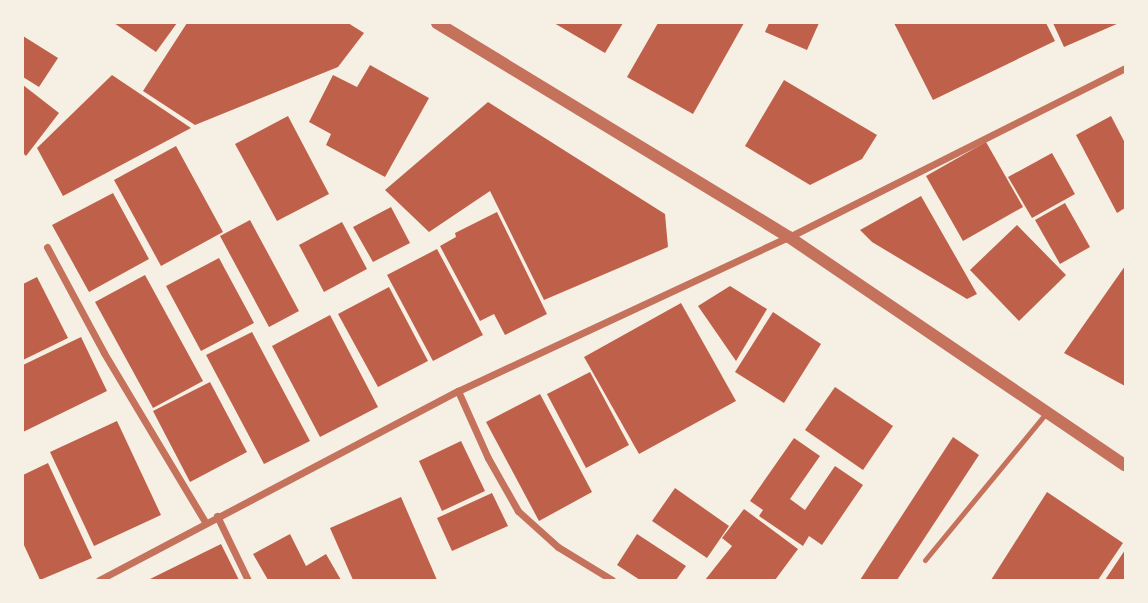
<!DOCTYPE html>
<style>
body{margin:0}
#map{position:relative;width:1148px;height:603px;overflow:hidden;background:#f6efe4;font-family:"Varela Round",sans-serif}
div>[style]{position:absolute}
.building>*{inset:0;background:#bf614a}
.service>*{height:5px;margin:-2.5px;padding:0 2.5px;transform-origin:2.5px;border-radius:2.5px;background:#c5725c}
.minor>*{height:7px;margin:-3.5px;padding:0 3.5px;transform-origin:3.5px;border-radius:3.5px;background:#c5725c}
.tertiary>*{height:12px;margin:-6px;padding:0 6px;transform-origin:6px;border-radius:6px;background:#c5725c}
span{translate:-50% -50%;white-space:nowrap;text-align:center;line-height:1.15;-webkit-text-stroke:7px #f6efe4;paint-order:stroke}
.frame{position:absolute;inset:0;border:24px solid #f6efe4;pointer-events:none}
</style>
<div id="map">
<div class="building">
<div style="clip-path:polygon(114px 23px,177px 23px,156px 52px)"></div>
<div style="clip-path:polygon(187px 23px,348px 23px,364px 33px,338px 67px,195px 125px,143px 91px)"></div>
<div style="clip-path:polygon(554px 23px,623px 23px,605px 53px)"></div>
<div style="clip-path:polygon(658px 23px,744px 23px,693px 114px,627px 77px)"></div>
<div style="clip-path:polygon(769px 23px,819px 23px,807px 50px,765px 32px)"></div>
<div style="clip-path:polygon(894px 23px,1046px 23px,1055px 41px,933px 100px)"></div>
<div style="clip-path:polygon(1053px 23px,1119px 23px,1064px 47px)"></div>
<div style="clip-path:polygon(23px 36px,58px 58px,39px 87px,23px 77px)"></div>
<div style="clip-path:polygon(370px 65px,429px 98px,385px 177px,326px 145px,331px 134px,309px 122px,333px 75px,357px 87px)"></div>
<div style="clip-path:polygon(112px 75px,191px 128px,63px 196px,37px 148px)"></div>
<div style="clip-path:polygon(784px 80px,877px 135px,862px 159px,810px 185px,745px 146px)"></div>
<div style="clip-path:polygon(23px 85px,59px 113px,26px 156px,23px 153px)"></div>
<div style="clip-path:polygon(488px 102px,665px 214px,668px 247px,544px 300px,490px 191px,429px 232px,385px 190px)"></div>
<div style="clip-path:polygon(288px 116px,329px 194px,277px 221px,235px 144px)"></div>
<div style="clip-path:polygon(1111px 116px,1125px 143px,1125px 208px,1117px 213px,1076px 135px)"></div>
<div style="clip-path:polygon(986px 142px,1023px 207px,963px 241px,926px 176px)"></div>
<div style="clip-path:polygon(176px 146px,223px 232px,161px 266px,114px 180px)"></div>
<div style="clip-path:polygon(1052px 153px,1075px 194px,1032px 218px,1008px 177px)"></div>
<div style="clip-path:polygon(113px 193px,149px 259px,89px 292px,52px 225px)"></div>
<div style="clip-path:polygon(921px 196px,977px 294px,967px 299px,872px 242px,860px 230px)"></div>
<div style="clip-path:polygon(1065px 203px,1090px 247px,1060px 264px,1035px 220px)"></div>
<div style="clip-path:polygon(391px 207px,410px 243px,373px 262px,353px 227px)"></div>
<div style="clip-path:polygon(497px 212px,547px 314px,505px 335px,494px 314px,480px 321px,440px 246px,456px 237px,455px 233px)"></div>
<div style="clip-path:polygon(250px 220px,299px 311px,269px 327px,220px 236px)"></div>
<div style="clip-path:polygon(342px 222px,367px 269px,324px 292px,299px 245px)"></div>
<div style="clip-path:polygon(1017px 225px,1066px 275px,1019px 321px,970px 270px)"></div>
<div style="clip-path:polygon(437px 249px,483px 335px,433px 361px,387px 275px)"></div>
<div style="clip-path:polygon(219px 258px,254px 323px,201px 351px,166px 286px)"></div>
<div style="clip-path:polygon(1125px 266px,1125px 386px,1064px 353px)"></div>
<div style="clip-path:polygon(145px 275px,203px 381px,153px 408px,95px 302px)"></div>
<div style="clip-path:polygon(37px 277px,68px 338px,23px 360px,23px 284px)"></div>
<div style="clip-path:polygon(730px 286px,767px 309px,736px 361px,698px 306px)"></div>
<div style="clip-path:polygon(389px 287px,428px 361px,378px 387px,338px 314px)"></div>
<div style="clip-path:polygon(681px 303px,736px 401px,639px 454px,584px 357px)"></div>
<div style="clip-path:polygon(773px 312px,821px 344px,784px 403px,735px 372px)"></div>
<div style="clip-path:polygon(330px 315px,378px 407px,320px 437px,272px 346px)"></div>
<div style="clip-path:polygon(252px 332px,310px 441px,264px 464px,206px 355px)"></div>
<div style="clip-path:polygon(81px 337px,107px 391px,23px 432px,23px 365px)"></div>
<div style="clip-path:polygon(590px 372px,629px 445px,586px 468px,547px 394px)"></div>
<div style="clip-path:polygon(210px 382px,247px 452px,190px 482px,153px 411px)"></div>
<div style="clip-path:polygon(835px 387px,893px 426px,863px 470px,805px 430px)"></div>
<div style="clip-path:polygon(540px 394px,592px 492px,539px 521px,486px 422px)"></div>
<div style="clip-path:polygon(117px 421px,161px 515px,94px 546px,50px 452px)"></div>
<div style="clip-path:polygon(953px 437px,979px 455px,897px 580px,860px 580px)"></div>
<div style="clip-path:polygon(794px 438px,820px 456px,790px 499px,805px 510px,835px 466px,863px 485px,822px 545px,809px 536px,803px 546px,759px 516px,763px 510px,750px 501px)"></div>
<div style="clip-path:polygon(461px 441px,485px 491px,442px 511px,419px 461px)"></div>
<div style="clip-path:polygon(48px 463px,92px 558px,40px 580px,23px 543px,23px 475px)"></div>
<div style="clip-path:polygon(675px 488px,729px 526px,707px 558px,652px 521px)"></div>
<div style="clip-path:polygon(1047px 492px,1123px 543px,1098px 580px,991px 580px)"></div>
<div style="clip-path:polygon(492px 493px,508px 526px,452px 551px,437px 518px)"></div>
<div style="clip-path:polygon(401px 497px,437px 580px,353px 580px,330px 528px)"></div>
<div style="clip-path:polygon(744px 509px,798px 549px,775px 580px,705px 580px,732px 546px,722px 538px)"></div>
<div style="clip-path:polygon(290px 534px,306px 566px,326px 554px,341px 580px,268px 580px,253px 554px)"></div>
<div style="clip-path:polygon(637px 534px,686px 566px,676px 580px,640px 580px,617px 565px)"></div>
<div style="clip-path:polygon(221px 544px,239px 580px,148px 580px)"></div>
<div style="clip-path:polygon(1125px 550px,1125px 580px,1105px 580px)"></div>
</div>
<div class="service">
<div style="left:925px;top:560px;width:190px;rotate:-50.5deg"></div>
</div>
<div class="minor">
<div style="left:47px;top:247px;width:120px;rotate:61.7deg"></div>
<div style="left:104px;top:353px;width:197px;rotate:59.1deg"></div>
<div style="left:458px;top:391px;width:73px;rotate:65.9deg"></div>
<div style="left:488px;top:458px;width:61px;rotate:60.5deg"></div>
<div style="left:518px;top:511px;width:54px;rotate:42deg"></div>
<div style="left:558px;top:547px;width:63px;rotate:31.4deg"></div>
<div style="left:217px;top:516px;width:71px;rotate:64.2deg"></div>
<div style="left:99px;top:580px;width:406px;rotate:-27.8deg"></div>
<div style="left:458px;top:391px;width:365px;rotate:-25deg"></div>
<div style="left:789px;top:237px;width:376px;rotate:-26.7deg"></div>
</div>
<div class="tertiary">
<div style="left:437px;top:23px;width:412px;rotate:31.3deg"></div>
<div style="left:789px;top:237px;width:406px;rotate:34.2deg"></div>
</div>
<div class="frame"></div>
</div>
